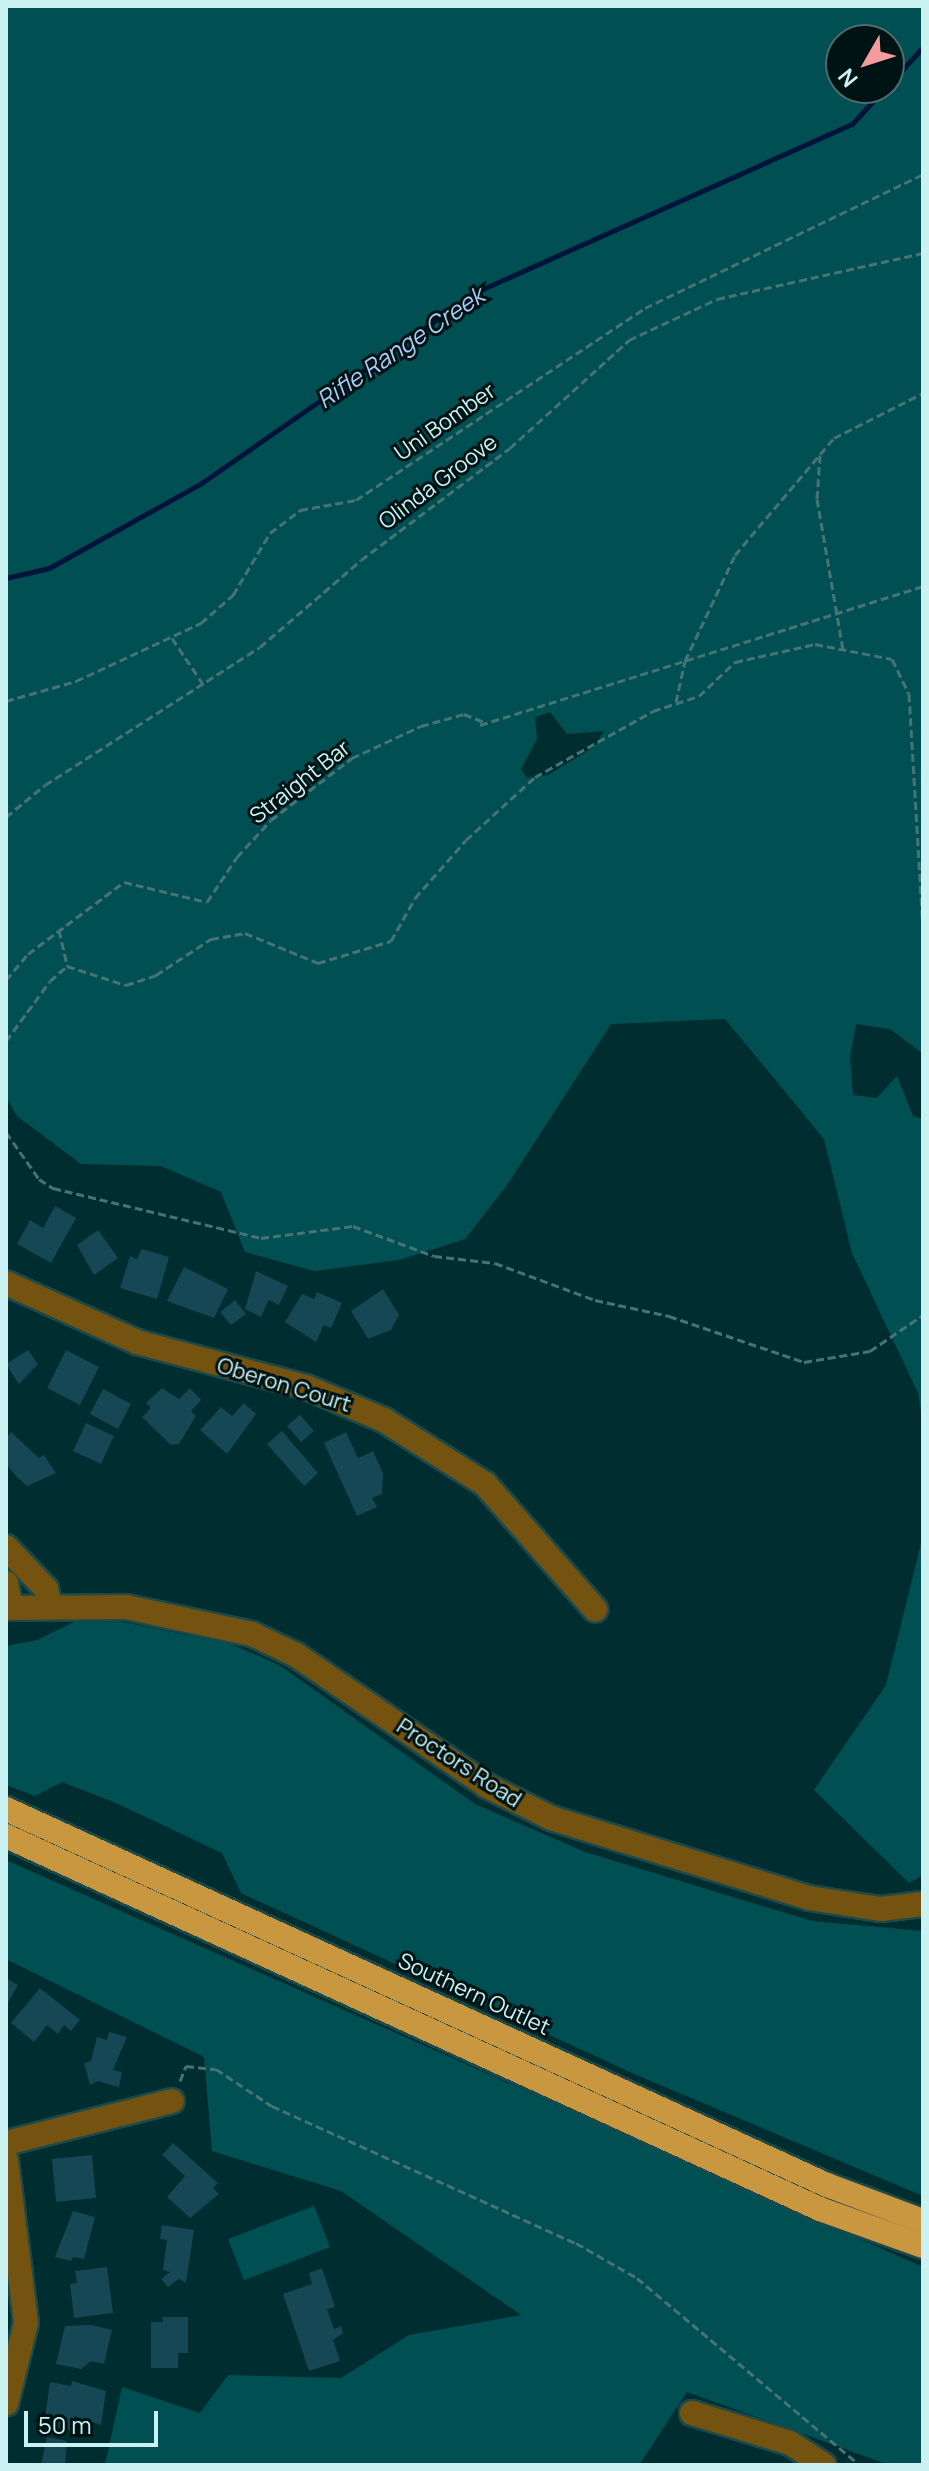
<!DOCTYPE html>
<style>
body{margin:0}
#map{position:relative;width:929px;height:2471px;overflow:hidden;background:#002d2f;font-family:Manrope,sans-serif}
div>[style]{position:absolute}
.green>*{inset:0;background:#005053}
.stream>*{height:5px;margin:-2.5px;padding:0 2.5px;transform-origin:2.5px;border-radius:2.5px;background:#00133b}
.building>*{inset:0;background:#164754}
.path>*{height:3px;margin-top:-1.5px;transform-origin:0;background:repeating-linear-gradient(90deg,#487374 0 8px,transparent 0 12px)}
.roads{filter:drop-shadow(2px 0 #1c494a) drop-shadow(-2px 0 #1c494a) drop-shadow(0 2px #1c494a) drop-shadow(0 -2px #1c494a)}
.minor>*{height:24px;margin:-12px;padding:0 12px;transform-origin:12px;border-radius:12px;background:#745311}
.highway>*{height:24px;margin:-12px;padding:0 12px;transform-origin:12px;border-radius:12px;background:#c8973f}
span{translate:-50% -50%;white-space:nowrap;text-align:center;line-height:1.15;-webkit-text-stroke:6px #001314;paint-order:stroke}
.street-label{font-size:22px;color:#cbf2f3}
.water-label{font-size:24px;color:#aecaf5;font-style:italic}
.frame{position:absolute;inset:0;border:8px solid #cbf2f3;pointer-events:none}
.north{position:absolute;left:825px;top:24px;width:80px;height:80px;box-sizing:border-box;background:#001314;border:2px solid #516c6d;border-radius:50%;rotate:231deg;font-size:22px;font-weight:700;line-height:32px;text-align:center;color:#cbf2f3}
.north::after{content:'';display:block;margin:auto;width:28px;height:36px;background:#f59b9c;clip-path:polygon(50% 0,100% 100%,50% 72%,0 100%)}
.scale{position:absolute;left:24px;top:2411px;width:134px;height:36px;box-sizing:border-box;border:4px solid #cbf2f3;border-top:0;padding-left:10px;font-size:24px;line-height:28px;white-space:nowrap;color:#cbf2f3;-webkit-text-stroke:6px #001314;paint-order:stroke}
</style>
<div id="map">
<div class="green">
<div style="clip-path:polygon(evenodd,6px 6px,923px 6px,923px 1054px,890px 1029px,856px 1024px,850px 1057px,853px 1095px,877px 1098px,897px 1076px,913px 1116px,923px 1119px,923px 1423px,918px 1393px,852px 1253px,824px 1139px,725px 1019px,611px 1024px,507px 1185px,465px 1239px,399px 1260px,314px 1271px,245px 1252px,221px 1192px,161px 1166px,81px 1164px,17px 1116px,6px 1097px,6px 6px,841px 40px,889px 40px,889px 88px,841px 88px,841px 40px,6px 6px,550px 712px,567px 734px,604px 731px,594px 747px,548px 775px,527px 778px,521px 769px,537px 739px,535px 717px,550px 712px)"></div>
<div style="clip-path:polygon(923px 1535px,923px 1875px,909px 1883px,814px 1790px,886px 1685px)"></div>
<div style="clip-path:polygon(118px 1621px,231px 1644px,279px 1665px,475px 1804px,585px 1852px,812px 1921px,923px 1931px,923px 2196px,632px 2073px,241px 1893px,222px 1853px,116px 1803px,62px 1782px,35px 1796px,6px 1785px,6px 1646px,37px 1640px,74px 1622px)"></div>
<div style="clip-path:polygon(6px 1860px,923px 2267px,923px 2465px,889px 2465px,687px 2392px,639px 2465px,105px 2465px,122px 2387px,200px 2413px,228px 2375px,341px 2378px,409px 2335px,521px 2315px,341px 2191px,212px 2151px,204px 2057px,6px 1959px)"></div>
<div style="clip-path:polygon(314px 2206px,330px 2247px,244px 2280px,228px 2239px)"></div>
</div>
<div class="stream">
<div style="left:889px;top:84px;width:50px;rotate:-47.4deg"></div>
<div style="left:6px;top:578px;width:44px;rotate:-13.1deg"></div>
<div style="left:49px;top:568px;width:173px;rotate:-29.1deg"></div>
<div style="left:200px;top:484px;width:336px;rotate:-34.8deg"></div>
<div style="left:476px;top:292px;width:412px;rotate:-24.1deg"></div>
<div style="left:852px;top:124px;width:49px;rotate:-47.5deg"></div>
</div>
<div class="building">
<div style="clip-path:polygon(55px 1206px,76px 1218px,51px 1263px,17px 1244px,30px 1220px,43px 1228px)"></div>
<div style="clip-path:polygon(98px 1230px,118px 1258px,94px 1275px,77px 1245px)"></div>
<div style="clip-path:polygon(142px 1249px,169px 1257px,157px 1299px,120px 1288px,130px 1256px,137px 1259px)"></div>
<div style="clip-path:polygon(184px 1267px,228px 1289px,214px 1318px,167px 1301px)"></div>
<div style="clip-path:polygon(256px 1271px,288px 1286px,279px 1305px,269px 1300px,261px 1317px,245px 1309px)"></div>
<div style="clip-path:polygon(383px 1289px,399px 1315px,391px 1330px,368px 1339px,351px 1311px)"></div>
<div style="clip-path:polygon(317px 1292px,342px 1303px,331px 1328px,324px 1325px,316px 1342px,285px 1322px,302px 1294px,314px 1299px)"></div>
<div style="clip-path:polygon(235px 1300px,246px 1314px,231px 1325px,220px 1312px)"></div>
<div style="clip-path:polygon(28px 1350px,38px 1364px,19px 1384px,6px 1364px)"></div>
<div style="clip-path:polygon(66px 1350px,99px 1367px,80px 1405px,47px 1388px)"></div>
<div style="clip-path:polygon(162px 1388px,179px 1399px,190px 1388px,201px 1400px,191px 1411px,196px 1416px,179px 1444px,171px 1445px,142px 1417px,151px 1408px,146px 1403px)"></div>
<div style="clip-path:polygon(103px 1389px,131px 1404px,118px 1429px,90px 1414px)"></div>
<div style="clip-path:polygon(244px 1403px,256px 1414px,227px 1454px,200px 1430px,221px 1407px,232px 1416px)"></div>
<div style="clip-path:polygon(300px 1415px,314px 1431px,301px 1442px,287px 1426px)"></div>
<div style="clip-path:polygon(86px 1423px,114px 1436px,101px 1464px,73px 1451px)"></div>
<div style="clip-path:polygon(282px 1431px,318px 1473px,304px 1486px,267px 1444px)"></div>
<div style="clip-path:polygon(11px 1432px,39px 1458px,44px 1455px,56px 1473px,27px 1486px,17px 1477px,6px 1464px,6px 1439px)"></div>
<div style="clip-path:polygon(346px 1432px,358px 1458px,373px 1451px,383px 1473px,382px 1494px,372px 1498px,377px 1507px,357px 1516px,324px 1443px)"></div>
<div style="clip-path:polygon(6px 1978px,18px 1985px,6px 2006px)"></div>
<div style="clip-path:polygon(40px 1988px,80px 2020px,71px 2031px,64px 2025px,58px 2034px,47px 2025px,34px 2042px,11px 2023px)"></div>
<div style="clip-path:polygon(109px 2032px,127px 2037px,113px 2070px,122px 2072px,119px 2087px,98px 2081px,90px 2085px,84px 2063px,91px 2061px,97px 2037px,107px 2040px)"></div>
<div style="clip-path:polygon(173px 2143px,218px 2183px,213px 2188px,219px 2194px,190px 2218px,167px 2197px,185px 2176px,162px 2155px)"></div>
<div style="clip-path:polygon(92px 2155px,96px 2198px,56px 2202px,52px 2159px)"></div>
<div style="clip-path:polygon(73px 2211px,95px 2217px,84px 2259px,73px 2257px,71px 2261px,55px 2257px)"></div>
<div style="clip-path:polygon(162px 2225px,194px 2230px,186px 2283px,179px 2279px,168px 2287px,161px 2279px,170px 2272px,163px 2270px,167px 2240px,160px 2239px)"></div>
<div style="clip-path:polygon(107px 2267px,113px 2313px,74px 2318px,70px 2284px,77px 2283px,75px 2271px)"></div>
<div style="clip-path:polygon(322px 2268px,335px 2307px,327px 2309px,334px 2329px,341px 2326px,343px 2333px,333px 2340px,340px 2361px,309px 2371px,283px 2294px,312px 2284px,309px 2273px)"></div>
<div style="clip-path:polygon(162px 2317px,188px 2317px,188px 2353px,178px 2353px,178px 2368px,151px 2368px,151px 2322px,163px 2322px)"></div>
<div style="clip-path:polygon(92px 2325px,112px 2330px,104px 2364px,91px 2361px,81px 2369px,56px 2364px,65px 2326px)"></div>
<div style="clip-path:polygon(72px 2381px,106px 2391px,101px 2425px,74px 2416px,72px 2431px,44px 2424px,50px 2382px,71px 2386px)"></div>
<div style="clip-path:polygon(47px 2437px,67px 2441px,65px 2465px,41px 2465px)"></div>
</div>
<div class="path">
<div style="left:820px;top:455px;width:44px;rotate:93.9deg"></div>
<div style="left:817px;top:499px;width:152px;rotate:80.2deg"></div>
<div style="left:172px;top:638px;width:55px;rotate:56deg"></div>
<div style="left:6px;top:701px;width:73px;rotate:-15.9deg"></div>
<div style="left:76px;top:681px;width:138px;rotate:-24.9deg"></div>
<div style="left:201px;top:623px;width:43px;rotate:-41.2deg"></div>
<div style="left:233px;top:595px;width:72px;rotate:-59.2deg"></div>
<div style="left:270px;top:533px;width:38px;rotate:-37deg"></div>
<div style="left:300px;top:510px;width:57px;rotate:-10.1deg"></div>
<div style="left:356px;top:500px;width:347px;rotate:-33.6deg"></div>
<div style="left:645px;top:308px;width:309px;rotate:-25.7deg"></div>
<div style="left:676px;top:702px;width:42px;rotate:-77.6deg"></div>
<div style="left:685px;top:661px;width:117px;rotate:-64.7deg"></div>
<div style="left:735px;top:555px;width:153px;rotate:-49.8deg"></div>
<div style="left:834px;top:438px;width:100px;rotate:-26.8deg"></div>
<div style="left:480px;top:725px;width:464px;rotate:-17.4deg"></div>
<div style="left:6px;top:817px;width:50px;rotate:-39.4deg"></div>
<div style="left:45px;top:785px;width:255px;rotate:-32.7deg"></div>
<div style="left:260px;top:647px;width:133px;rotate:-40.7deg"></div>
<div style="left:361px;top:560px;width:186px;rotate:-36.9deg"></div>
<div style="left:510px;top:448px;width:161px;rotate:-42.2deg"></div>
<div style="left:629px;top:340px;width:97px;rotate:-25deg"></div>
<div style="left:717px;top:299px;width:211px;rotate:-12.6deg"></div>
<div style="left:59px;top:930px;width:37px;rotate:77deg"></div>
<div style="left:6px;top:980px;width:34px;rotate:-50deg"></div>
<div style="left:28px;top:954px;width:120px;rotate:-36.9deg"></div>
<div style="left:124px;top:882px;width:85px;rotate:13.5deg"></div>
<div style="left:207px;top:902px;width:54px;rotate:-56.3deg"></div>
<div style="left:237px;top:857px;width:50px;rotate:-47.4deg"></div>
<div style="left:271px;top:820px;width:102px;rotate:-37.4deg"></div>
<div style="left:352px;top:758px;width:76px;rotate:-24.9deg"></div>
<div style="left:421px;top:726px;width:45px;rotate:-15.6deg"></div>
<div style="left:464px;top:714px;width:24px;rotate:22deg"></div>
<div style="left:6px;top:1041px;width:74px;rotate:-53.7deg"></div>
<div style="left:50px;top:981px;width:23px;rotate:-41deg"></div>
<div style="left:67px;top:966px;width:62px;rotate:17.9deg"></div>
<div style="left:126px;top:985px;width:32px;rotate:-18deg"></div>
<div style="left:156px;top:975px;width:66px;rotate:-33.2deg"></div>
<div style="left:211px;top:939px;width:35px;rotate:-10deg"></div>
<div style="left:245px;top:933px;width:79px;rotate:22.3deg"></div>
<div style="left:318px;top:963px;width:76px;rotate:-16.8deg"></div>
<div style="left:391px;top:941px;width:49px;rotate:-60.8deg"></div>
<div style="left:415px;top:898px;width:77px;rotate:-48.7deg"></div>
<div style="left:466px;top:840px;width:93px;rotate:-42.4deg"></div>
<div style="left:535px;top:777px;width:135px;rotate:-29.2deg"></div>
<div style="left:653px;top:711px;width:48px;rotate:-18.1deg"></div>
<div style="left:699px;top:696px;width:50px;rotate:-43.4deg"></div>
<div style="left:735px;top:662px;width:82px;rotate:-12.7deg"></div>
<div style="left:815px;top:644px;width:78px;rotate:11deg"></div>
<div style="left:892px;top:659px;width:39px;rotate:64deg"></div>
<div style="left:909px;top:694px;width:235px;rotate:86.6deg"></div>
<div style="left:6px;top:1132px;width:57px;rotate:54.9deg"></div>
<div style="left:39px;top:1179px;width:17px;rotate:33deg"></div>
<div style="left:53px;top:1188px;width:214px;rotate:13.5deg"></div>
<div style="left:261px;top:1238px;width:93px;rotate:-7.4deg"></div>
<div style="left:353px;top:1226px;width:86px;rotate:20.3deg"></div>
<div style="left:434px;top:1256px;width:61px;rotate:6.5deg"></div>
<div style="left:495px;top:1263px;width:107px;rotate:20.3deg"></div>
<div style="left:595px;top:1300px;width:76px;rotate:12.2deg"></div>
<div style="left:669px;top:1316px;width:143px;rotate:18.8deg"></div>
<div style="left:804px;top:1362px;width:67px;rotate:-9.5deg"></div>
<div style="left:870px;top:1351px;width:64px;rotate:-34.2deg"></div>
<div style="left:180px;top:2081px;width:16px;rotate:-68deg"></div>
<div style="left:186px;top:2066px;width:30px;rotate:6deg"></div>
<div style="left:216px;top:2069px;width:67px;rotate:33.5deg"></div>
<div style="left:272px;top:2106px;width:333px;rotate:24.3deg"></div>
<div style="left:576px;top:2243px;width:70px;rotate:29.8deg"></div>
<div style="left:637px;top:2278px;width:291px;rotate:40deg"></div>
</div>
<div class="roads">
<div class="minor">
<div style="left:6px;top:1283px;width:144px;rotate:24.2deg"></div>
<div style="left:137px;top:1342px;width:175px;rotate:14.9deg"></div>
<div style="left:306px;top:1387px;width:85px;rotate:22.9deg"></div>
<div style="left:384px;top:1420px;width:120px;rotate:32.4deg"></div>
<div style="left:485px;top:1484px;width:167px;rotate:48.7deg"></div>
<div style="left:6px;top:1547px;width:58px;rotate:46.4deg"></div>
<div style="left:46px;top:1589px;width:18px;rotate:77deg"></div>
<div style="left:6px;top:1583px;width:25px;rotate:79deg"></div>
<div style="left:6px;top:1608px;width:120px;rotate:-0.5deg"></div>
<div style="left:126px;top:1607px;width:129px;rotate:12.1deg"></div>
<div style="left:252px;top:1634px;width:49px;rotate:25.5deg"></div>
<div style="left:296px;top:1655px;width:232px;rotate:34.4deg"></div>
<div style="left:487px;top:1786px;width:72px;rotate:26.6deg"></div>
<div style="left:551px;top:1818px;width:270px;rotate:17.2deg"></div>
<div style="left:809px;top:1898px;width:73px;rotate:8.7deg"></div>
<div style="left:881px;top:1909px;width:42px;rotate:-6.8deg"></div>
<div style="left:6px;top:2143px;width:171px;rotate:-14.2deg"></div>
<div style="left:6px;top:2160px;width:164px;rotate:83deg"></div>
<div style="left:26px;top:2323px;width:83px;rotate:103.9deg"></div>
<div style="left:692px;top:2413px;width:102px;rotate:17deg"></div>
<div style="left:790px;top:2443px;width:40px;rotate:32.9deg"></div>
</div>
<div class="highway">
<div style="left:6px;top:1809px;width:903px;rotate:24.61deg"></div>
<div style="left:827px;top:2185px;width:103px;rotate:20.6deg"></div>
<div style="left:6px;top:1836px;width:895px;rotate:24.62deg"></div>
<div style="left:820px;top:2209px;width:109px;rotate:19.8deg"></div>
</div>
</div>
<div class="street-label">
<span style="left:445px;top:422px;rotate:-35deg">Uni Bomber</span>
<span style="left:438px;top:482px;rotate:-37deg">Olinda Groove</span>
<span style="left:300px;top:782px;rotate:-38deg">Straight Bar</span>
<span style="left:284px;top:1385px;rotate:17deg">Oberon Court</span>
<span style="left:459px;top:1763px;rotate:33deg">Proctors Road</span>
<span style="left:474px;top:1994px;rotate:25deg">Southern Outlet</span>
</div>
<div class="water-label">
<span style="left:400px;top:347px;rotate:-34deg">Rifle Range Creek</span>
</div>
<div class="frame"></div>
<div class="north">N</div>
<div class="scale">50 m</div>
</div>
